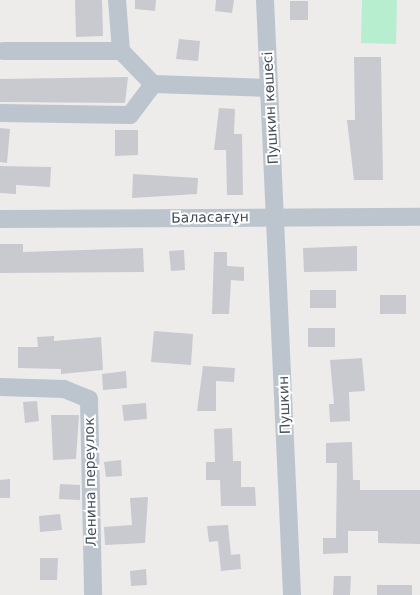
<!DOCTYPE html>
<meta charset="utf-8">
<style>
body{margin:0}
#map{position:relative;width:420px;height:595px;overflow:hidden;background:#eeebeb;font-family:"DejaVu Sans",sans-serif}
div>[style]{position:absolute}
.green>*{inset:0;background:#b7eecf}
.building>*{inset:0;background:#c8cad0}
.minor>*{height:18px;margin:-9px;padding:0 9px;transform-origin:9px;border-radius:9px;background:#bcc5ce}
span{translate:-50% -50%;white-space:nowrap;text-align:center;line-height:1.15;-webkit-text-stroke:4px #fff;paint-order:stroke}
.street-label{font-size:14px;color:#444e58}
</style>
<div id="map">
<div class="green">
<div style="clip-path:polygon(362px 0,397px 0,396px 44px,361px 43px)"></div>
</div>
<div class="building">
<div style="clip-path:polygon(75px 0,102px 0,103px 36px,76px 37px)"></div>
<div style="clip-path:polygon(135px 0,156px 0,155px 11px,135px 9px)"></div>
<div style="clip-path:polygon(216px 0,234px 0,232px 13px,215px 11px)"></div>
<div style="clip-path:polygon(290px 1px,308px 1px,308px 20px,290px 20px)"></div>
<div style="clip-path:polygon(179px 39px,200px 41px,198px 61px,176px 59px)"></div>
<div style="clip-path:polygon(354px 57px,381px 57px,383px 180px,354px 180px,347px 120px,355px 120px)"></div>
<div style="clip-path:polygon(128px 77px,125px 103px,0 102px,0 79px)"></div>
<div style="clip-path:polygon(219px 108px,235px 109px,234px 134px,242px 134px,243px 195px,227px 195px,226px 150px,214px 150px)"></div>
<div style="clip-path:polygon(0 128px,10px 129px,7px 163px,0 162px)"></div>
<div style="clip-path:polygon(115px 130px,138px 130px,138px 155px,115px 156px)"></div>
<div style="clip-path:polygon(0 166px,51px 167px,50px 187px,16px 185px,16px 194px,0 193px)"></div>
<div style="clip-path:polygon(133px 174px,198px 178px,197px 194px,132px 198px)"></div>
<div style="clip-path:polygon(0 244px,23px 244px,23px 252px,143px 248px,144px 272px,0 273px)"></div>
<div style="clip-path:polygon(357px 246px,357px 271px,304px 272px,303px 248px)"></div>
<div style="clip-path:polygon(184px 250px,185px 270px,171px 271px,169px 251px)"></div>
<div style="clip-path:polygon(214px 252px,227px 252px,227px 266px,244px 267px,244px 281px,231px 280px,229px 314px,212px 314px)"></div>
<div style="clip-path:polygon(310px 290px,336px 290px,336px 308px,310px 308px)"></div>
<div style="clip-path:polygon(380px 295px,406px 295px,406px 314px,380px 314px)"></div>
<div style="clip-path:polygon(308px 328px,335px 328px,335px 347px,308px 347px)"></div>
<div style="clip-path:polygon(154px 331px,193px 334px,191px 365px,151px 362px)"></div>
<div style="clip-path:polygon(54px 336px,54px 341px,101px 337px,103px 370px,61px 374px,61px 369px,18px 368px,18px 347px,38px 347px,37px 337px)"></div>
<div style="clip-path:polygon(362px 358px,365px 391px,349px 392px,350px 421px,330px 422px,329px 404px,334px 404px,330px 360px)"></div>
<div style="clip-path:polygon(203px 366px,235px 368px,234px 382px,216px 381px,216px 411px,197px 411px)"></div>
<div style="clip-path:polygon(126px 371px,127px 388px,103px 390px,102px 374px)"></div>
<div style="clip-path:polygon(37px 401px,39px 421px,25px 423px,23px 402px)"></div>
<div style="clip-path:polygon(146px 403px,147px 419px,124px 421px,122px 405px)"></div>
<div style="clip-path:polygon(51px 415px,79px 415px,76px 459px,53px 460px)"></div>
<div style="clip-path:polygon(232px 428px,233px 461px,241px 461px,241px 487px,255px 487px,256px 506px,221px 506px,220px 480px,206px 480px,206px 462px,215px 462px,214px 429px)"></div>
<div style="clip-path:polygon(352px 442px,353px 480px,360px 480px,360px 490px,420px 490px,420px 544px,378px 543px,378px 531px,348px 531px,348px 553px,323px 554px,323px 538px,336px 538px,337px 463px,326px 463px,326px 443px)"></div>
<div style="clip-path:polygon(121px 460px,122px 476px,106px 477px,104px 462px)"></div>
<div style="clip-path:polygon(10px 479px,10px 498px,0 498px,0 480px)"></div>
<div style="clip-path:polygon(60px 484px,80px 485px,80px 500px,59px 499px)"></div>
<div style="clip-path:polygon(148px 497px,145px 543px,105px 545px,104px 527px,132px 525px,130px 498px)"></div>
<div style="clip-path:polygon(60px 514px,62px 530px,40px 532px,39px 516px)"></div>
<div style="clip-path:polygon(228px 525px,231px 555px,240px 554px,241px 569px,221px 571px,218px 541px,209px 542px,207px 526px)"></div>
<div style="clip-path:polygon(40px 558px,58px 558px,57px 580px,40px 580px)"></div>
<div style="clip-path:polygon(146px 569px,147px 585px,131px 586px,130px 571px)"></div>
<div style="clip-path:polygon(334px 576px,351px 576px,350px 595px,333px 595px)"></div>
<div style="clip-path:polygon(377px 585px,412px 585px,412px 595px,377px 595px)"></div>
</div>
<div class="minor">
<div style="left:117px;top:0;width:51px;rotate:85.5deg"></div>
<div style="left:121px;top:51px;width:46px;rotate:45.9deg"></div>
<div style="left:153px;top:84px;width:115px;rotate:2deg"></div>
<div style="left:265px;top:0;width:596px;rotate:87.4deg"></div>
<div style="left:3px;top:51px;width:118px"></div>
<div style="left:0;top:113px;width:130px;rotate:0.9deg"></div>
<div style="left:130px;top:115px;width:39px;rotate:-53deg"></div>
<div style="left:0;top:219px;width:420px;rotate:-0.3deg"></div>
<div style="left:0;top:387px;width:64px;rotate:1.8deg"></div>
<div style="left:64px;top:389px;width:27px;rotate:22deg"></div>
<div style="left:89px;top:399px;width:196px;rotate:88.8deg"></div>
</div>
<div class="street-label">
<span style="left:270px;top:108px;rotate:-93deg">Пушкин көшесі</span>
<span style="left:210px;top:217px;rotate:-1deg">Баласағұн</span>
<span style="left:284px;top:405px;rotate:-92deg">Пушкин</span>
<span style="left:90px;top:482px;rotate:-91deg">Ленина переулок</span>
</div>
</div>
